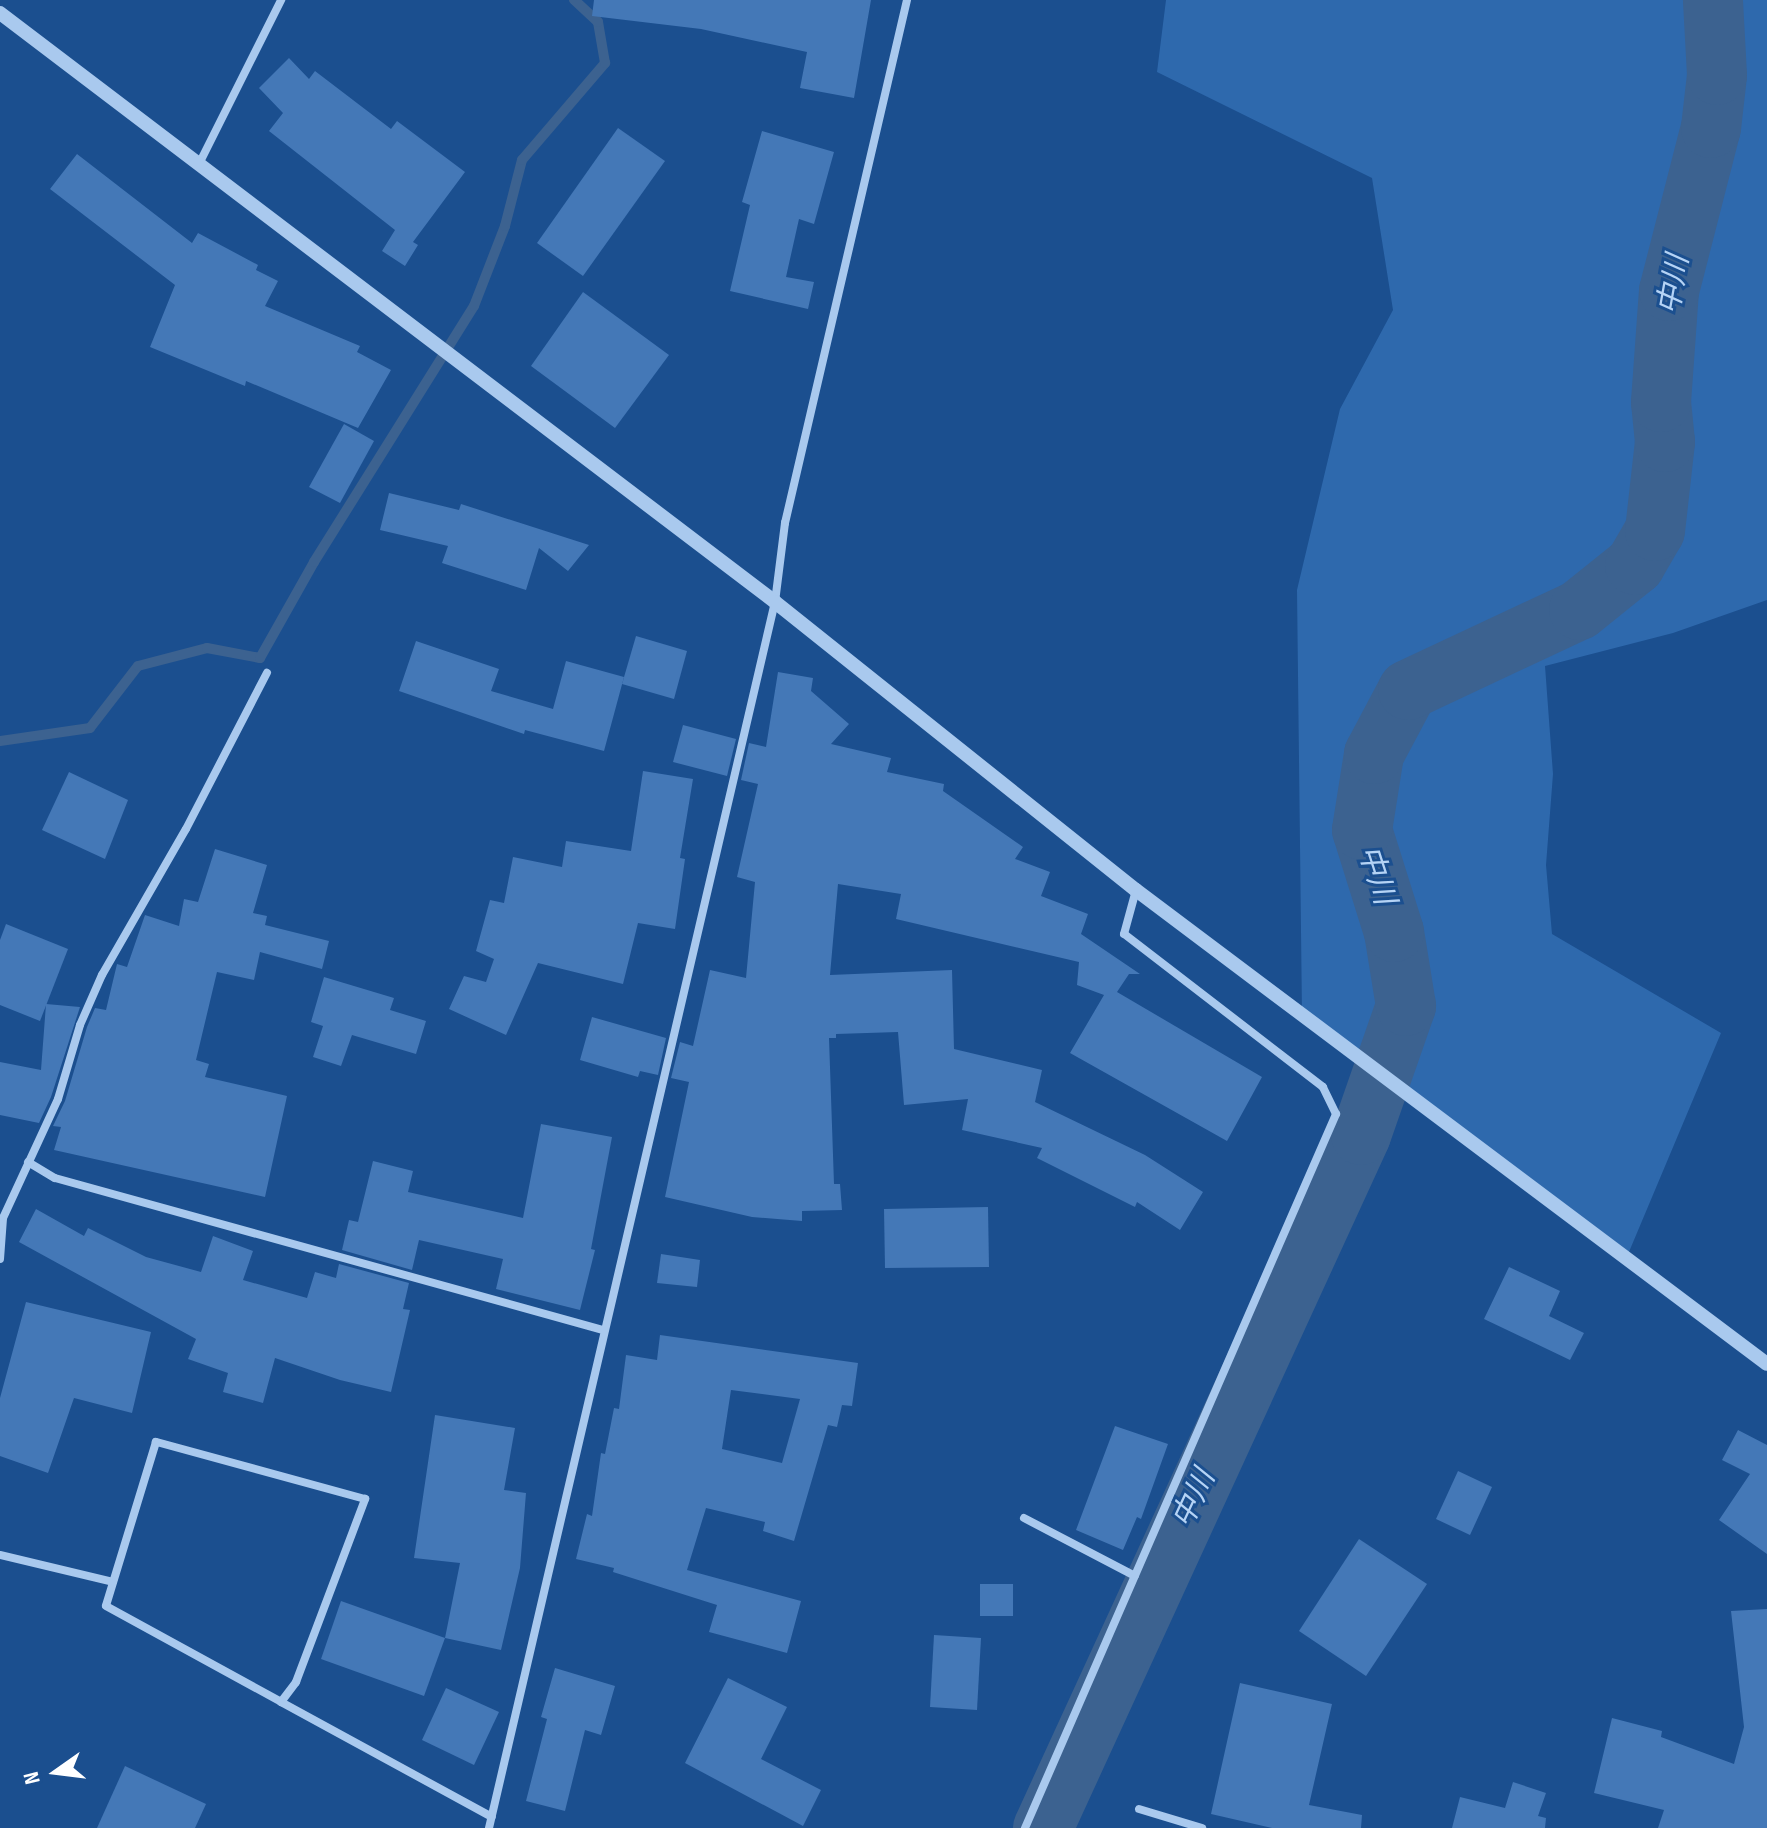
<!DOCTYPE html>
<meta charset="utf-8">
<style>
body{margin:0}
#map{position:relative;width:1767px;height:1828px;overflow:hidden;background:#1b4f8f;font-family:"Sofia Sans Condensed","Noto Sans JP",sans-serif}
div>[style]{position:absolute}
.green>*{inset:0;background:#2e69ad}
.stream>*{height:10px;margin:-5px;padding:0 5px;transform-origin:5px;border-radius:5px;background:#3c6290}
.river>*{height:60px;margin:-30px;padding:0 30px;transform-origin:30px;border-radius:30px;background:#3c6290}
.building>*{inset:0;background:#4478b7}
.minor>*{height:8px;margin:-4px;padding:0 4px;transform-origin:4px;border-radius:4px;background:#a9c9ee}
.tertiary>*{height:14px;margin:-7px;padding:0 7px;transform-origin:7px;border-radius:7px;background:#a9c9ee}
span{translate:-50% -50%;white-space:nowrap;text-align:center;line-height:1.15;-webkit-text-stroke:6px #1b4f8f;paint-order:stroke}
.water-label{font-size:30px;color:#b5d3f5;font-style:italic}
.north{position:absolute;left:16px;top:1732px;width:80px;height:80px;-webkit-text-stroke:6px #1b4f8f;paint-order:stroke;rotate:256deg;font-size:22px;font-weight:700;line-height:32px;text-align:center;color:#fff}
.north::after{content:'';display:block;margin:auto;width:28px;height:36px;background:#fff;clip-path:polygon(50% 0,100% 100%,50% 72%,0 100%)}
</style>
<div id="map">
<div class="green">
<div style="clip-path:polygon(1166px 0,1767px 0,1767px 600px,1673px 633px,1545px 666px,1553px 774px,1546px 865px,1552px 934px,1721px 1033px,1626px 1259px,1302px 1015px,1297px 590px,1340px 409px,1393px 310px,1372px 178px,1157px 72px)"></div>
</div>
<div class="stream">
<div style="left:0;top:741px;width:91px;rotate:-8.2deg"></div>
<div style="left:90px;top:728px;width:78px;rotate:-52.3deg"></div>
<div style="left:138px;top:666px;width:71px;rotate:-14.6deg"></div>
<div style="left:207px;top:648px;width:54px;rotate:10.7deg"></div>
<div style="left:260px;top:658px;width:110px;rotate:-60.6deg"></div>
<div style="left:314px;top:562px;width:302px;rotate:-58deg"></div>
<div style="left:474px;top:306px;width:86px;rotate:-68.8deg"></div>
<div style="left:505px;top:226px;width:68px;rotate:-75.6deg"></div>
<div style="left:522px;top:160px;width:128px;rotate:-49.4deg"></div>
<div style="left:605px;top:63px;width:42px;rotate:-99.7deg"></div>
<div style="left:598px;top:22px;width:33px;rotate:-137deg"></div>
</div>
<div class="river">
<div style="left:1043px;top:1828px;width:762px;rotate:-65.35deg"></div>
<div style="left:1361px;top:1135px;width:137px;rotate:-70.8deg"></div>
<div style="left:1406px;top:1006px;width:75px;rotate:-99.2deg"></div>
<div style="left:1394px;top:932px;width:107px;rotate:-107.4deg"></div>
<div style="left:1362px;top:830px;width:77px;rotate:-81deg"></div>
<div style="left:1374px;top:754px;width:72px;rotate:-62deg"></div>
<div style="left:1408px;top:690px;width:189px;rotate:-25.1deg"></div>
<div style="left:1579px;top:610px;width:72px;rotate:-38.8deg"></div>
<div style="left:1635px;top:565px;width:39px;rotate:-60deg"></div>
<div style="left:1655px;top:531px;width:90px;rotate:-83.6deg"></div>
<div style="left:1665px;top:442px;width:40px;rotate:-95.7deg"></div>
<div style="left:1661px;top:402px;width:111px;rotate:-85.9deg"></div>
<div style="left:1669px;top:291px;width:168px;rotate:-75.6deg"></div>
<div style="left:1711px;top:128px;width:53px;rotate:-83.5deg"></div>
<div style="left:1717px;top:75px;width:75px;rotate:-93.1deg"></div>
</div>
<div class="building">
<div style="clip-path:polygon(594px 0,871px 0,854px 98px,800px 88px,807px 52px,701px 29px,592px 16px)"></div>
<div style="clip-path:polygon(289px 58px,309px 79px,315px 71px,391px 129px,397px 121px,465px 172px,413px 242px,418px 245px,405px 266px,382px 251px,395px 230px,269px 131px,283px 113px,259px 88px)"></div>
<div style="clip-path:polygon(618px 128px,665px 161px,583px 276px,537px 243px)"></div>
<div style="clip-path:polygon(762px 131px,834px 152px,814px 224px,799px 219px,786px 277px,814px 282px,808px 309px,730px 291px,750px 205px,742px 202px)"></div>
<div style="clip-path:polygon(77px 154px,192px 243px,198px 233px,258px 265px,256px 270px,278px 281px,265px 306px,360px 346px,357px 352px,391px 370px,358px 428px,246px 381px,245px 386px,150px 347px,175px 285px,50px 189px)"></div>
<div style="clip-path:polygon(583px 292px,669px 355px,615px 428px,531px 366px)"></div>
<div style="clip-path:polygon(344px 424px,374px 441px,340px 503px,309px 487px)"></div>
<div style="clip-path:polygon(389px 493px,459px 510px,461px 504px,589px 545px,568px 571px,539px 548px,526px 590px,442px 563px,448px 546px,380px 530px)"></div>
<div style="clip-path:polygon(636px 636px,687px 651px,674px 699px,622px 684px)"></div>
<div style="clip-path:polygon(416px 641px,499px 669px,491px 691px,553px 709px,566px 661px,624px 677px,604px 751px,525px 730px,524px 734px,399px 691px)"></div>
<div style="clip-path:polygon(778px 672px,813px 678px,811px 691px,849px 724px,831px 744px,891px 758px,887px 772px,944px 784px,943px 791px,1023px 847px,1015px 859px,1050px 872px,1041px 896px,1088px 914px,1081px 934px,1140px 974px,1129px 974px,1117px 992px,1262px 1077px,1227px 1141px,1070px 1053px,1104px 995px,1077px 985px,1079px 962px,896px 919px,901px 894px,838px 884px,830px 975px,952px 970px,954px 1049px,1042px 1070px,1035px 1102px,1145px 1155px,1203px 1192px,1180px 1230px,1137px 1202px,1135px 1207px,1037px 1158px,1042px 1148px,962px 1130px,968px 1099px,904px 1105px,898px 1032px,836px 1034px,836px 1038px,829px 1038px,834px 1184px,840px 1184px,842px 1210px,802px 1211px,802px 1221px,752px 1217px,665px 1197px,689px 1082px,671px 1078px,680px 1042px,693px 1046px,710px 970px,746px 978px,755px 882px,737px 877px,758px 784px,741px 780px,749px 743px,766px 747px)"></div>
<div style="clip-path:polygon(683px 725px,736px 739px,727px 776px,673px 762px)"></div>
<div style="clip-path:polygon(643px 771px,693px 779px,680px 858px,685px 859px,675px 929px,638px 923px,623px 984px,538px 963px,506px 1035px,449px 1009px,464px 976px,486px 982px,494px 959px,476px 951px,490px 900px,504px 903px,513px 857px,562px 867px,566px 841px,631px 851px)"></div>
<div style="clip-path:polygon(69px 772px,128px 800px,105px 859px,42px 830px)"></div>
<div style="clip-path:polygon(215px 849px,267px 865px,253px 913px,267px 916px,265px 925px,329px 941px,322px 969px,260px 952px,254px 980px,217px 972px,196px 1060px,209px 1064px,205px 1077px,287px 1096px,265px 1197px,54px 1150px,61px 1127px,53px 1126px,65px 1101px,87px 1027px,95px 1008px,106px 1010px,117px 964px,127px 967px,145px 915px,179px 926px,184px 899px,198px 902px)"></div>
<div style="clip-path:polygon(6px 924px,68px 949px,40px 1021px,0 1005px,0 940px)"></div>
<div style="clip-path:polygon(324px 977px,394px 998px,390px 1010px,426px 1021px,416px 1054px,352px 1035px,341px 1066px,313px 1057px,323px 1026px,311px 1022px)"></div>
<div style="clip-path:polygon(46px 1004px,80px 1007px,51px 1097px,39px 1123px,0 1115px,0 1062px,41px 1070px)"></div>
<div style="clip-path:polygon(592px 1017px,666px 1038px,658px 1075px,640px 1071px,638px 1077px,580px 1060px)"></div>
<div style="clip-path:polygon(541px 1124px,612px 1137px,591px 1249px,595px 1250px,580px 1310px,496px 1289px,503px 1259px,419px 1240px,412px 1270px,342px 1250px,349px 1220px,358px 1222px,373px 1161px,413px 1171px,408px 1192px,523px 1218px)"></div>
<div style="clip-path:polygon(988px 1207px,989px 1267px,885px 1268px,884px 1209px)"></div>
<div style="clip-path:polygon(36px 1209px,84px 1236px,88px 1228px,146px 1257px,201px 1272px,213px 1236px,253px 1251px,243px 1280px,307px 1298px,315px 1272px,336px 1278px,339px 1264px,409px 1283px,403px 1309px,410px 1310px,391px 1392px,340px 1380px,275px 1358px,263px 1403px,223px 1392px,228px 1373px,188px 1359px,196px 1339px,19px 1242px)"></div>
<div style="clip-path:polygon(661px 1254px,700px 1260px,697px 1287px,657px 1283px)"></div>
<div style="clip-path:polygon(1509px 1267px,1560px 1291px,1549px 1316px,1584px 1333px,1570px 1360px,1484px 1319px)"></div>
<div style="clip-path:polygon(26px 1302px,151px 1332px,132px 1413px,74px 1398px,48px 1473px,0 1456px,0 1398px)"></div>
<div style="clip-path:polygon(evenodd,660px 1335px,858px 1363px,852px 1406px,842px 1405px,837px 1427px,828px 1425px,794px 1541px,763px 1531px,765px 1522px,706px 1508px,687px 1570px,801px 1601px,787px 1653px,709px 1632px,717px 1605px,613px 1572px,614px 1568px,576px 1559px,587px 1514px,592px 1516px,601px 1453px,605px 1454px,614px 1408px,619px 1409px,626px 1355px,657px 1360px,660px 1335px,731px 1390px,800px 1399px,782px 1463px,722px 1449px,731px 1390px)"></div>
<div style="clip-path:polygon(435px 1415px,515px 1428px,504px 1490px,526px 1493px,520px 1568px,501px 1650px,445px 1638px,460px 1563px,414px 1558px)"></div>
<div style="clip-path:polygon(1115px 1426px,1168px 1444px,1141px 1519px,1137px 1517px,1123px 1550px,1076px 1530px)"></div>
<div style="clip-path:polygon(1738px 1430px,1767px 1445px,1767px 1554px,1719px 1520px,1750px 1474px,1722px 1460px)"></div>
<div style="clip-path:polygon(1458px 1471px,1492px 1487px,1470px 1535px,1436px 1519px)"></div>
<div style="clip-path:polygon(1359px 1539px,1427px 1584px,1366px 1676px,1299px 1631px)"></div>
<div style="clip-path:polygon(980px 1584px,1013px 1584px,1013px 1616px,980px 1616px)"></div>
<div style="clip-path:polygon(341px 1601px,445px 1638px,424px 1696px,321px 1659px)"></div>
<div style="clip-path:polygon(1767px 1609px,1767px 1828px,1658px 1828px,1664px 1810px,1594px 1793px,1612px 1718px,1662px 1731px,1661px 1737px,1734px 1764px,1744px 1727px,1731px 1611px)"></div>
<div style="clip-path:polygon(934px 1635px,981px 1638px,977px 1710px,930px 1707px)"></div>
<div style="clip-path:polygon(555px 1668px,615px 1686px,601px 1735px,585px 1730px,565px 1811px,526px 1801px,547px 1719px,541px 1717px)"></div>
<div style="clip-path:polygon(728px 1678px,787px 1707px,761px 1759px,821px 1790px,803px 1826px,685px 1763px)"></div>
<div style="clip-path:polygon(1240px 1683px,1332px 1704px,1309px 1805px,1362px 1815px,1361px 1828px,1272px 1828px,1211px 1814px)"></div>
<div style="clip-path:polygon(446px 1688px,499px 1712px,474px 1765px,422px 1740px)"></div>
<div style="clip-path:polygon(125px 1766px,206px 1804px,195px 1828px,97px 1828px)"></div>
<div style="clip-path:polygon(1513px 1782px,1546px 1793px,1538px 1816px,1546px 1818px,1545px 1828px,1452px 1828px,1460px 1797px,1505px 1808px)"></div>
</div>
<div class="minor">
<div style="left:198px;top:166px;width:186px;rotate:-63.4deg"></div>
<div style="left:28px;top:1162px;width:31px;rotate:31deg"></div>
<div style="left:55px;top:1178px;width:569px;rotate:15.5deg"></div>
<div style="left:0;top:1259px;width:41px;rotate:-85.8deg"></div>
<div style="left:3px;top:1218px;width:131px;rotate:-65.2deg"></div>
<div style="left:58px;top:1099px;width:77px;rotate:-73.4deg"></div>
<div style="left:80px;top:1025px;width:55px;rotate:-66.3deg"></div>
<div style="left:102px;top:975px;width:168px;rotate:-60.1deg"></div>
<div style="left:186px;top:829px;width:176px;rotate:-62.6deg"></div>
<div style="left:1024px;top:1518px;width:125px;rotate:27.6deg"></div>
<div style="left:0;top:1555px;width:116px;rotate:13.4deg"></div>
<div style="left:281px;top:1702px;width:25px;rotate:-53deg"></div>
<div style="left:296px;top:1682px;width:196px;rotate:-69.3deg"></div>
<div style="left:365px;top:1499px;width:217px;rotate:-164.7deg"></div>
<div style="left:156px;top:1442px;width:171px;rotate:107deg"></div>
<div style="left:106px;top:1606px;width:200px;rotate:28.7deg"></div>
<div style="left:281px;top:1702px;width:240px;rotate:28.6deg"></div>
<div style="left:1139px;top:1809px;width:66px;rotate:16.8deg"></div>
<div style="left:489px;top:1828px;width:1259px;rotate:-76.87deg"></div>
<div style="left:775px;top:602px;width:80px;rotate:-82.8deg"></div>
<div style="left:785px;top:523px;width:537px;rotate:-76.87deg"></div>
<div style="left:1025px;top:1828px;width:779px;rotate:-66.46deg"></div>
<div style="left:1336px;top:1114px;width:30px;rotate:-116deg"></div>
<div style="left:1323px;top:1087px;width:251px;rotate:-142.4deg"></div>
<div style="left:1124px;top:934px;width:46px;rotate:-74.7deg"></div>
</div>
<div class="tertiary">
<div style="left:0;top:13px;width:973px;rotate:37.23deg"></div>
<div style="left:775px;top:602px;width:462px;rotate:38.6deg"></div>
<div style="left:1136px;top:890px;width:789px;rotate:36.91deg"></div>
</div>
<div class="water-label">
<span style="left:1674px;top:285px;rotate:-80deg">中川</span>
<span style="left:1376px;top:875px;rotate:72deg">中川</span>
<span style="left:1194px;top:1499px;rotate:-65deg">中川</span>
</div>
<div class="north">N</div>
</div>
